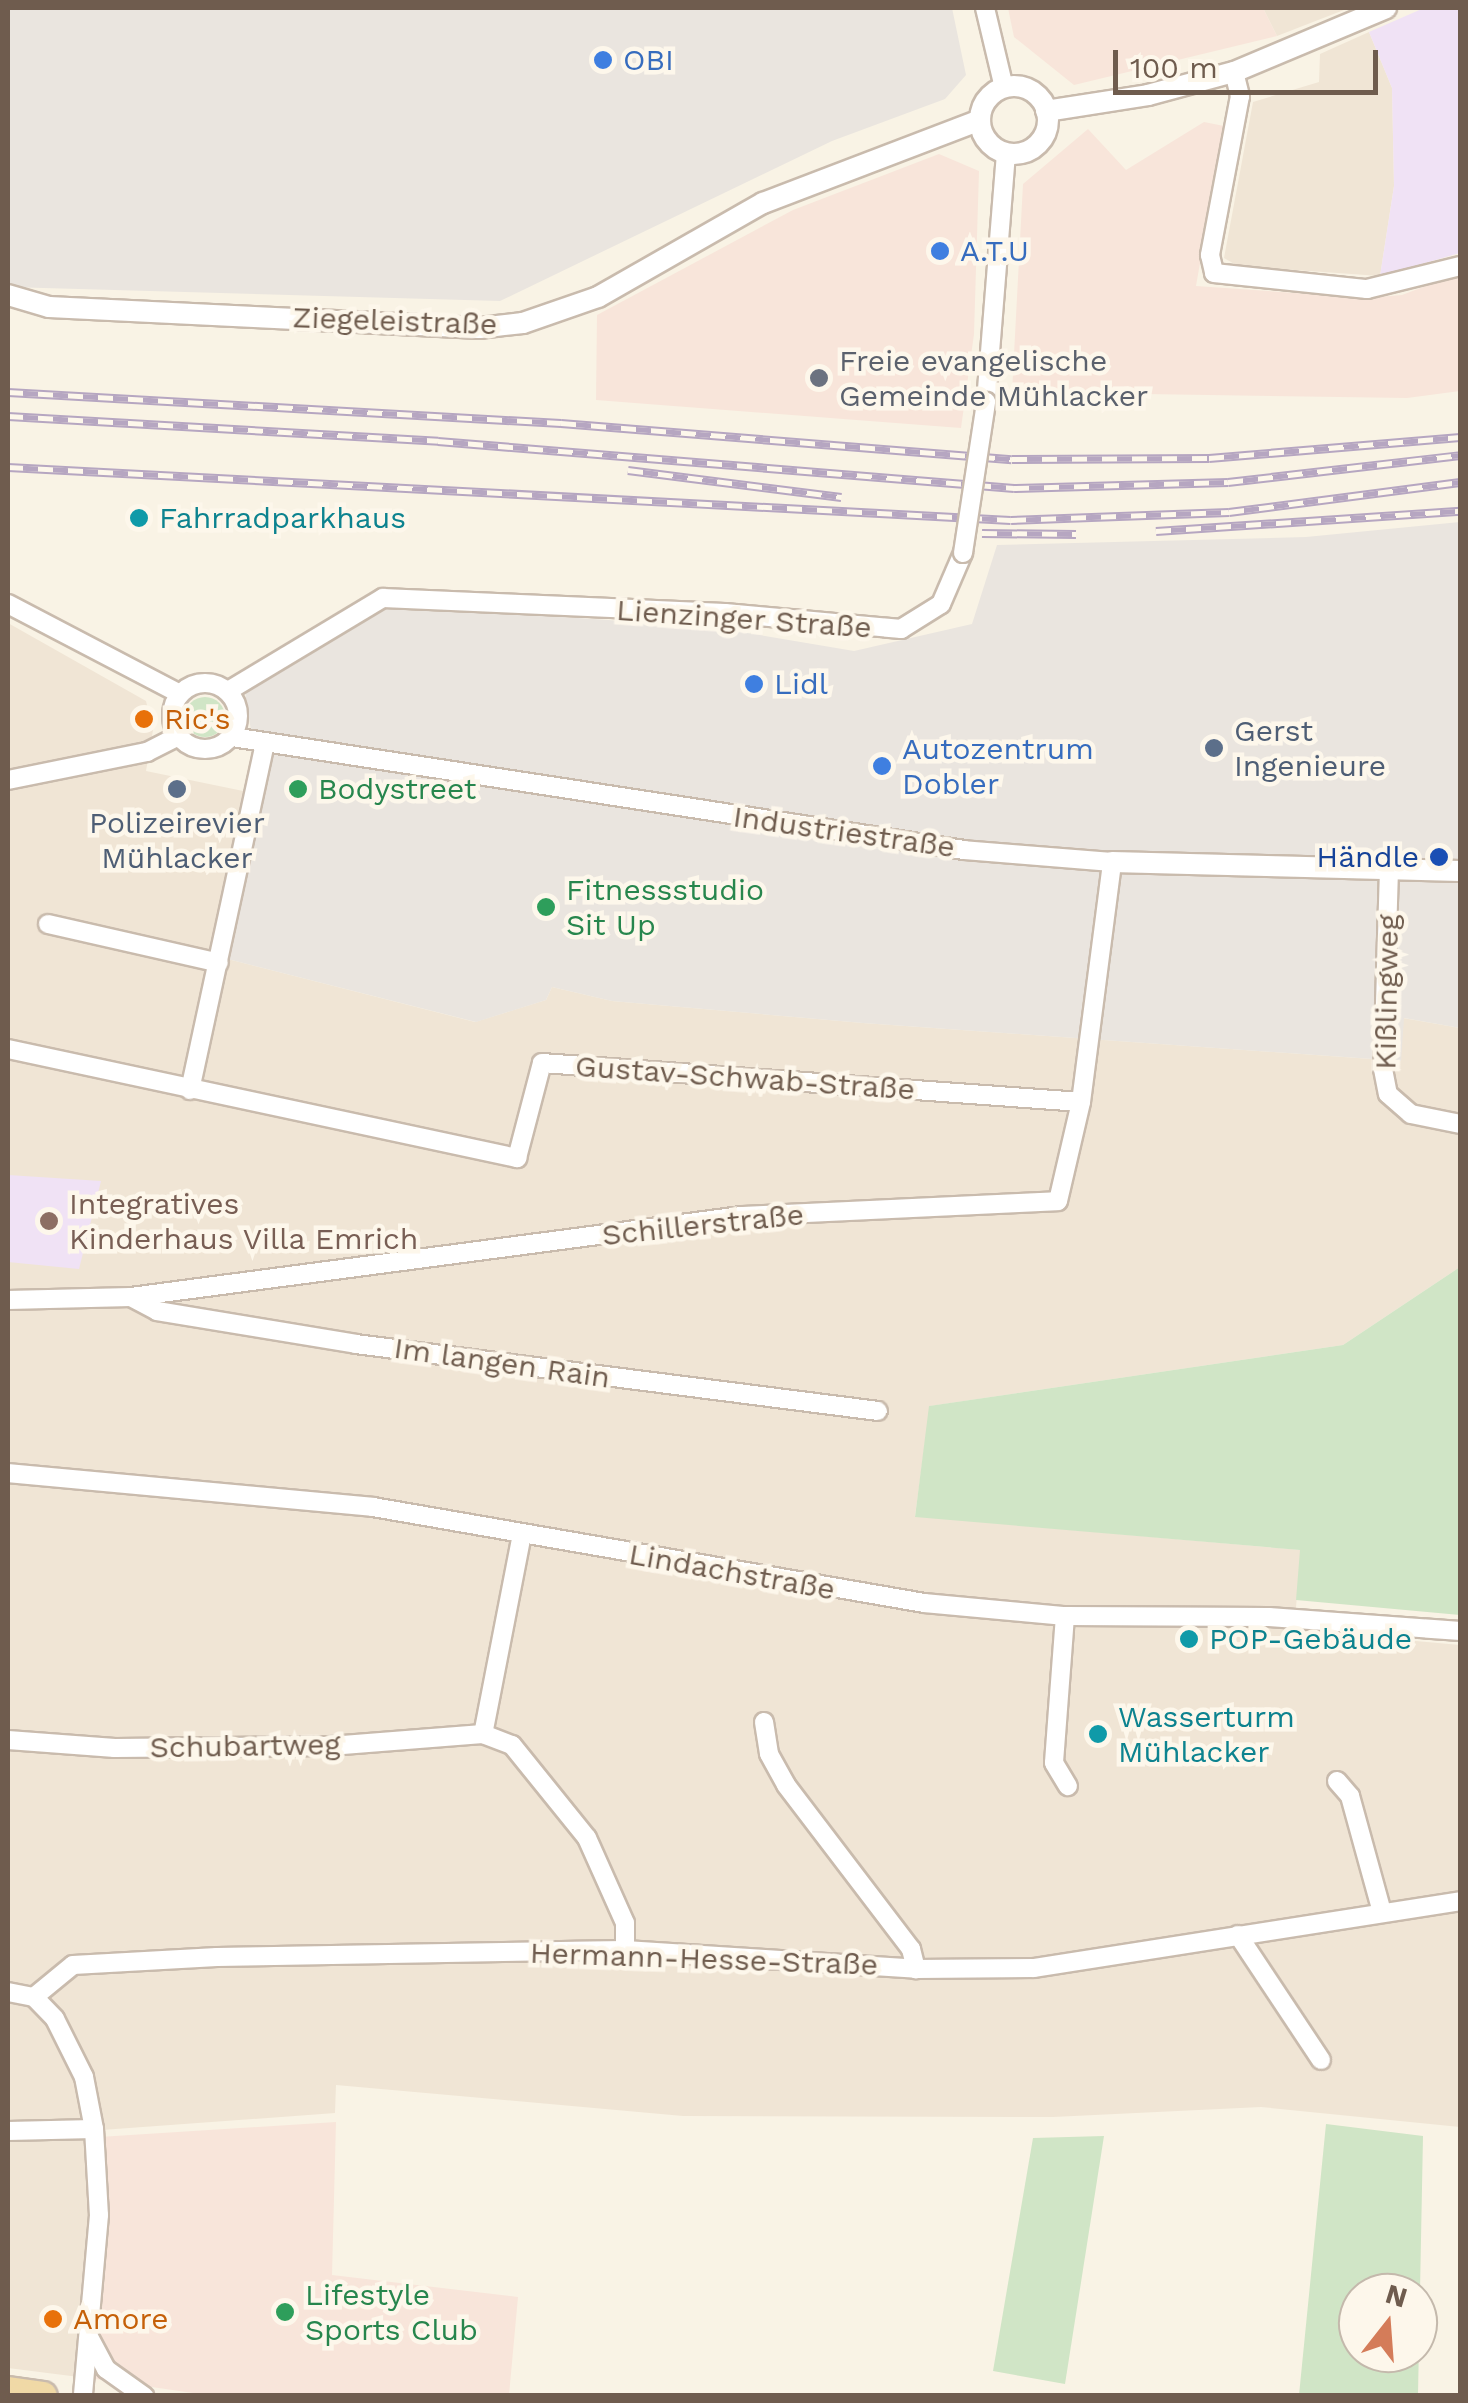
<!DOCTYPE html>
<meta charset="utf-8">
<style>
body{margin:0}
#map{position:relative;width:1468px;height:2403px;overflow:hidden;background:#f9f3e5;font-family:"Work Sans",sans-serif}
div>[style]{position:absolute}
.residential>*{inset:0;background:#f0e5d5}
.commercial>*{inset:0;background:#f8e5da}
.industrial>*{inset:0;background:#eae5df}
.education>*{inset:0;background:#f0e2f5}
.green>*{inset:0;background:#d0e5c6}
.round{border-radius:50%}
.roads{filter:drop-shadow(2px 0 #c9bbad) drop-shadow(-2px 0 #c9bbad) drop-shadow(0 2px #c9bbad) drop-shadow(0 -2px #c9bbad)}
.minor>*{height:18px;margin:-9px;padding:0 9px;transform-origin:9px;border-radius:9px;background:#fff}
.minor>.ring{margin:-9px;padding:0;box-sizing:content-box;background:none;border:18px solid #fff;border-radius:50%}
.tertiary>*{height:20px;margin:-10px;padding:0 10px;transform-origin:10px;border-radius:10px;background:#fff}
.tertiary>.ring{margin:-10px;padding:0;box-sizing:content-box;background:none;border:20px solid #fff;border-radius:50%}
.primary>*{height:28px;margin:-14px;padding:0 14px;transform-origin:14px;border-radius:14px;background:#f0d9a6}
.rail>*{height:9px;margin-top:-4.5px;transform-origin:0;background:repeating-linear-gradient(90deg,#fdf7eb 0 15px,#b6a6c1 0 30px);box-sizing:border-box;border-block:2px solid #b6a6c1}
.bridges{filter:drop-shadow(2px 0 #c9bbad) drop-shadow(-2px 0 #c9bbad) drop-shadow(0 2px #c9bbad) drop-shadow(0 -2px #c9bbad)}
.minor-bridge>*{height:18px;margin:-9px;padding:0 9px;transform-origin:9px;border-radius:9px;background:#fff}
.dots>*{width:28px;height:28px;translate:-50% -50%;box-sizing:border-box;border:5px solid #fdf7eb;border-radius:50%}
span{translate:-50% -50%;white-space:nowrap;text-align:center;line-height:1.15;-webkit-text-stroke:9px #fdf7eb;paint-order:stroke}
.shop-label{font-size:30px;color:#366cbe}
.left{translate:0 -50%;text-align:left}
.street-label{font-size:30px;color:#6f5c4e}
.worship-label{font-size:30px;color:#5b616d}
.culture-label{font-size:30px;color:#0d838f}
.food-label{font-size:30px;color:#c56008}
.service-label{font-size:30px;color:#4e5e75}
.leisure-label{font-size:30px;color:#27864d}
.transit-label{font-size:30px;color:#164399}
.right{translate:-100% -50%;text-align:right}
.education-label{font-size:30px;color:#785e54}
.frame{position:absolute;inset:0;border:10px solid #6f5c4e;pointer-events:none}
.north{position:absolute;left:1338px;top:2273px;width:100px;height:100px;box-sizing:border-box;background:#fdf7eb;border:2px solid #c4b9ac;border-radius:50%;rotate:17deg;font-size:28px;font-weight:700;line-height:40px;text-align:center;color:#6f5c4e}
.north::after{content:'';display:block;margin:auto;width:35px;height:45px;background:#d47c59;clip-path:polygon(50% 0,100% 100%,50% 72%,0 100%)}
.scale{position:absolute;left:1113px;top:50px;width:265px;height:45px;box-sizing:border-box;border:5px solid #6f5c4e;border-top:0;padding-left:12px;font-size:30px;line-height:35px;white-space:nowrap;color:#6f5c4e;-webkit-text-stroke:8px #fdf7eb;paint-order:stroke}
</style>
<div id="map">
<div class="residential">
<div style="clip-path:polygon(1263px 8px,1349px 8px,1277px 36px)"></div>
<div style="clip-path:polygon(1369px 32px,1392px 88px,1394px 186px,1380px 276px,1238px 266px,1224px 258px,1253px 102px,1319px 82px,1320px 54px)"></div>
<div style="clip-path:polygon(8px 623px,146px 701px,153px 730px,146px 771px,248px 792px,208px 954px,475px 1022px,546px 1000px,552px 987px,612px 1001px,863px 1023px,1400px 1061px,1403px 1018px,1460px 1028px,1460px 1267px,1343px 1345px,930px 1406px,915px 1516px,1301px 1550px,1294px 1630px,1460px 1645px,1460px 2127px,1261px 2107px,1053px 2117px,683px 2116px,336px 2085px,335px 2113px,88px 2131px,92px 2184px,79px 2377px,8px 2368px)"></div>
</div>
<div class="commercial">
<div style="clip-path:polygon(1008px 8px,1263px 8px,1277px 36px,1074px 85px,1014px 37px)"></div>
<div style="clip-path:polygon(1204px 122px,1224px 126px,1196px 286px,1367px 298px,1402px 295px,1460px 273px,1460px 391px,1407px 398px,1012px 392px,1023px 184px,1088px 129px,1126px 170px)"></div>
<div style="clip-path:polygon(939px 154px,979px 171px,974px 334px,961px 428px,596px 400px,597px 315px,793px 210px)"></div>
<div style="clip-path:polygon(336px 2122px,332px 2275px,518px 2297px,509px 2395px,214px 2396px,89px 2378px,99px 2137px)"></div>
</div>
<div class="industrial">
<div style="clip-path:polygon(8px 8px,952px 8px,966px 75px,945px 99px,832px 141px,500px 301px,8px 287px)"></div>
<div style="clip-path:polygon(1460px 522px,1460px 1028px,1404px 1018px,1401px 1061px,863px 1023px,612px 1001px,552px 987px,546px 1000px,476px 1022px,208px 954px,256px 764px,245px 691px,387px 605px,712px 627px,854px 651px,972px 624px,997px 545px,1306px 537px)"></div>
</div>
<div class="education">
<div style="clip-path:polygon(1424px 8px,1460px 8px,1460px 253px,1380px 276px,1394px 186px,1392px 88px,1369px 32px)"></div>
<div style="clip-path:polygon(8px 1175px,101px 1181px,79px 1269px,8px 1262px)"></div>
</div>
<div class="green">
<div class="round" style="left:185px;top:697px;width:40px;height:40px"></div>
<div style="clip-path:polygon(1460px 1267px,1460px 1615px,1296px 1600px,1300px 1550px,915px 1517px,929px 1406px,1343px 1345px)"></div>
<div style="clip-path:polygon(evenodd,1326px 2124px,1423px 2136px,1418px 2395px,1299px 2395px,1326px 2124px,1358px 2293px,1418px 2293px,1418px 2353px,1358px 2353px,1358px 2293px)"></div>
<div style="clip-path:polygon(1104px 2136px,1065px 2384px,993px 2371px,1033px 2138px)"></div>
</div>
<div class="roads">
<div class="minor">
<div style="left:985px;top:8px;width:82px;rotate:76.6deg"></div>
<div style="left:1234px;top:72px;width:25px;rotate:76deg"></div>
<div style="left:1240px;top:96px;width:162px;rotate:100.7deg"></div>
<div style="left:1210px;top:255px;width:18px;rotate:77deg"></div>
<div style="left:1214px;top:273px;width:154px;rotate:6deg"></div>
<div style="left:1367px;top:289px;width:96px;rotate:-13.9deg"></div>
<div style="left:986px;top:402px;width:250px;rotate:-85.4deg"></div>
<div style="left:8px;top:604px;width:194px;rotate:27.6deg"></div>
<div class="ring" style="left:172px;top:683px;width:48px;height:48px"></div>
<div style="left:228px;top:691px;width:181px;rotate:-31deg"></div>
<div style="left:383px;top:598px;width:342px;rotate:2.5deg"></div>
<div style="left:725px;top:613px;width:177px;rotate:5.2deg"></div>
<div style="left:901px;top:629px;width:47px;rotate:-32deg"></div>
<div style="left:941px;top:604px;width:56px;rotate:-66.7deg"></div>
<div style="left:8px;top:780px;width:142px;rotate:-11.4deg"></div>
<div style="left:147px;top:752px;width:35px;rotate:-27deg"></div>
<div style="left:1389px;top:869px;width:200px;rotate:91.7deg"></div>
<div style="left:1383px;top:1069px;width:25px;rotate:79deg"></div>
<div style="left:1388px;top:1094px;width:30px;rotate:41deg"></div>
<div style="left:1411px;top:1114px;width:50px;rotate:11.5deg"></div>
<div style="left:48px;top:924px;width:175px;rotate:12.8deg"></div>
<div style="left:8px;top:1049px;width:521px;rotate:12.09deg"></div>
<div style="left:517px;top:1158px;width:98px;rotate:-75.3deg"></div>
<div style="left:542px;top:1063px;width:540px;rotate:4.14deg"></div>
<div style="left:190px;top:1090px;width:355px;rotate:-77.8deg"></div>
<div style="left:131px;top:1297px;width:30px;rotate:28deg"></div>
<div style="left:157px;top:1311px;width:202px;rotate:9.4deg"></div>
<div style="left:356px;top:1344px;width:526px;rotate:7.31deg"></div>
<div style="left:8px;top:1300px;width:123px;rotate:-1.4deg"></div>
<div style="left:131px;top:1297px;width:615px;rotate:-7.56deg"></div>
<div style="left:741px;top:1216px;width:317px;rotate:-2.7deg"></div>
<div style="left:1058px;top:1201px;width:102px;rotate:-76.9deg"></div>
<div style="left:1081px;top:1102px;width:242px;rotate:-82.6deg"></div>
<div style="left:1112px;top:862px;width:148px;rotate:-175.4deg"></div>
<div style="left:964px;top:850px;width:741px;rotate:-171.22deg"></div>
<div style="left:8px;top:1473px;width:367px;rotate:5.3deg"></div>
<div style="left:373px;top:1507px;width:559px;rotate:9.88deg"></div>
<div style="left:924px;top:1603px;width:142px;rotate:5.3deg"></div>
<div style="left:1065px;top:1616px;width:204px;rotate:0.3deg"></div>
<div style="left:1269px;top:1617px;width:192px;rotate:4.2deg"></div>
<div style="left:522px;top:1534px;width:204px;rotate:101deg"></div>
<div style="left:483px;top:1734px;width:31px;rotate:21deg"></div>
<div style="left:512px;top:1745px;width:119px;rotate:51.1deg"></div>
<div style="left:587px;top:1838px;width:93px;rotate:65.9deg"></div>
<div style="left:625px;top:1923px;width:27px;rotate:90deg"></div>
<div style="left:1065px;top:1616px;width:147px;rotate:94.3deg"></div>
<div style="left:1054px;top:1763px;width:27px;rotate:59deg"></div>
<div style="left:764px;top:1722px;width:32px;rotate:81deg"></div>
<div style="left:769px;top:1754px;width:35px;rotate:61deg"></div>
<div style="left:786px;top:1785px;width:206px;rotate:52.7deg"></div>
<div style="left:911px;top:1949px;width:21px;rotate:76deg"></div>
<div style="left:8px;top:1740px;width:107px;rotate:4.3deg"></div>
<div style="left:115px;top:1748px;width:215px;rotate:-0.5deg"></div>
<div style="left:330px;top:1746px;width:153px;rotate:-4.5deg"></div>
<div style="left:1337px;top:1781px;width:20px;rotate:49deg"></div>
<div style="left:1350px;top:1796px;width:120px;rotate:74.6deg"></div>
<div style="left:1238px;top:1935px;width:150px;rotate:56.4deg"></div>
<div style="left:8px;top:1992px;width:26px;rotate:11deg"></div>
<div style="left:34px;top:1997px;width:30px;rotate:46deg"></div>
<div style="left:55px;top:2019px;width:65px;rotate:63.4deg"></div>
<div style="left:84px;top:2077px;width:53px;rotate:79.1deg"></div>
<div style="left:94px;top:2129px;width:86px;rotate:86.7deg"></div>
<div style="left:99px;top:2215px;width:182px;rotate:95.1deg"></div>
<div style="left:34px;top:1997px;width:50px;rotate:-39.4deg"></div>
<div style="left:73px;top:1965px;width:144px;rotate:-3.2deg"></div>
<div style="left:217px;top:1957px;width:408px;rotate:-1deg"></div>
<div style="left:625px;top:1950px;width:292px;rotate:3.7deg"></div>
<div style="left:916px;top:1969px;width:118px;rotate:-0.5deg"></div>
<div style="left:1034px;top:1968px;width:431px;rotate:-8.9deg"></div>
<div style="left:8px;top:2131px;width:86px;rotate:-1.3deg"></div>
<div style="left:89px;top:2337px;width:36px;rotate:62deg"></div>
<div style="left:106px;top:2369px;width:47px;rotate:35.4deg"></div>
</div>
<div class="tertiary">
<div class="ring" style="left:980px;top:86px;width:48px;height:48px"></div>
<div style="left:1046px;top:111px;width:103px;rotate:-8.9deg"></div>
<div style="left:1148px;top:95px;width:89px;rotate:-15deg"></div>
<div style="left:1234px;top:72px;width:165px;rotate:-22.8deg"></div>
<div style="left:8px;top:295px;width:43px;rotate:16.3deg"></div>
<div style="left:49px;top:307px;width:431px;rotate:2.8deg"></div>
<div style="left:479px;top:328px;width:44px;rotate:-6.5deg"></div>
<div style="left:523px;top:323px;width:79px;rotate:-19.1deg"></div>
<div style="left:598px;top:297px;width:190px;rotate:-29.7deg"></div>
<div style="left:763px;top:203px;width:232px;rotate:-20.9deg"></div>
<div style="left:1112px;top:862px;width:348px;rotate:1.5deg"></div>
</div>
<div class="primary">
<div style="left:8px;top:2391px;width:35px;rotate:8deg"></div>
</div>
</div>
<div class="rail">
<div style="left:8px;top:392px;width:554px;rotate:3.21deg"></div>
<div style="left:561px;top:423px;width:452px;rotate:4.6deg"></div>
<div style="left:1012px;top:459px;width:197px;rotate:-0.3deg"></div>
<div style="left:1209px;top:458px;width:252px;rotate:-4.8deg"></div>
<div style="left:8px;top:416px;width:431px;rotate:3.3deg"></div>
<div style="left:438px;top:441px;width:578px;rotate:4.66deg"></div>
<div style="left:1014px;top:488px;width:214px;rotate:-1.6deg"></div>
<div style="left:1228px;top:482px;width:234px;rotate:-6.6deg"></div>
<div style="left:8px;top:467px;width:1004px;rotate:3.02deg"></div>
<div style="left:1011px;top:520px;width:218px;rotate:-2.1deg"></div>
<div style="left:1229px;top:512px;width:233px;rotate:-7.4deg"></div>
<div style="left:628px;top:470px;width:215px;rotate:7.2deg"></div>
<div style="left:1156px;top:531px;width:305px;rotate:-3.8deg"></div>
<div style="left:982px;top:533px;width:94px;rotate:0.6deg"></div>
</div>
<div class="bridges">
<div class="minor-bridge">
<div style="left:963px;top:553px;width:153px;rotate:-81.3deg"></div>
</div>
</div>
<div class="dots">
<div style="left:603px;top:60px;background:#3f7fe0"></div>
<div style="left:940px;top:251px;background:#3f7fe0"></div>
<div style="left:819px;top:378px;background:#6b7280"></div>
<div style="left:139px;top:518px;background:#0f9aa8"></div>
<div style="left:754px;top:684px;background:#3f7fe0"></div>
<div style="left:144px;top:719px;background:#e8710a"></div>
<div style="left:1214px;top:748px;background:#5c6f8a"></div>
<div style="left:882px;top:766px;background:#3f7fe0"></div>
<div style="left:177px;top:789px;background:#5c6f8a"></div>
<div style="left:298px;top:789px;background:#2e9e5b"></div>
<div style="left:1439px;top:857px;background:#1a4fb4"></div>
<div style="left:546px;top:907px;background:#2e9e5b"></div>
<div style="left:49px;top:1221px;background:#8d6e63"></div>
<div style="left:1189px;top:1639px;background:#0f9aa8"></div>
<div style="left:1098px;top:1734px;background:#0f9aa8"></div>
<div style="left:285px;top:2312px;background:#2e9e5b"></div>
<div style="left:53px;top:2319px;background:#e8710a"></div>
</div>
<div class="shop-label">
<span class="left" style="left:623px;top:60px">OBI</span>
<span class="left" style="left:960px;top:251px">A.T.U</span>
<span class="left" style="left:774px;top:684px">Lidl</span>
<span class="left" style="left:902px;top:766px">Autozentrum<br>Dobler</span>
</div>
<div class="street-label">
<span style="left:395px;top:321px;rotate:2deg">Ziegeleistraße</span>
<span style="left:744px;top:619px;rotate:4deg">Lienzinger Straße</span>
<span style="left:844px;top:832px;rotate:8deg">Industriestraße</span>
<span style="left:1387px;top:992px;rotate:-89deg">Kißlingweg</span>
<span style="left:745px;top:1078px;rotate:4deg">Gustav-Schwab-Straße</span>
<span style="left:703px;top:1225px;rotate:-6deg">Schillerstraße</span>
<span style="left:502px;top:1363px;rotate:8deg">Im langen Rain</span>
<span style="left:732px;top:1572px;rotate:10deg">Lindachstraße</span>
<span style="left:245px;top:1746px;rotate:-1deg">Schubartweg</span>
<span style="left:704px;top:1959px;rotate:2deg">Hermann-Hesse-Straße</span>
</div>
<div class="worship-label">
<span class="left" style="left:839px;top:378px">Freie evangelische<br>Gemeinde Mühlacker</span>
</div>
<div class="culture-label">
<span class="left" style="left:159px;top:518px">Fahrradparkhaus</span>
<span class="left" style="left:1209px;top:1639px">POP-Gebäude</span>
<span class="left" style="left:1118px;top:1734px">Wasserturm<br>Mühlacker</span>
</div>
<div class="food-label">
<span class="left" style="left:164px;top:719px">Ric's</span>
<span class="left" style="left:73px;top:2319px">Amore</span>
</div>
<div class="service-label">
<span class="left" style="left:1234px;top:748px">Gerst<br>Ingenieure</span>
<span style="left:177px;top:840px">Polizeirevier<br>Mühlacker</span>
</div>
<div class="leisure-label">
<span class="left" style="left:318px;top:789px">Bodystreet</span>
<span class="left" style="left:566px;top:907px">Fitnessstudio<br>Sit Up</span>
<span class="left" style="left:305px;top:2312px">Lifestyle<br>Sports Club</span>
</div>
<div class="transit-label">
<span class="right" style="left:1419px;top:857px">Händle</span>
</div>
<div class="education-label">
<span class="left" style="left:69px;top:1221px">Integratives<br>Kinderhaus Villa Emrich</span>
</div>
<div class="frame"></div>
<div class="north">N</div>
<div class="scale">100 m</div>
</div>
